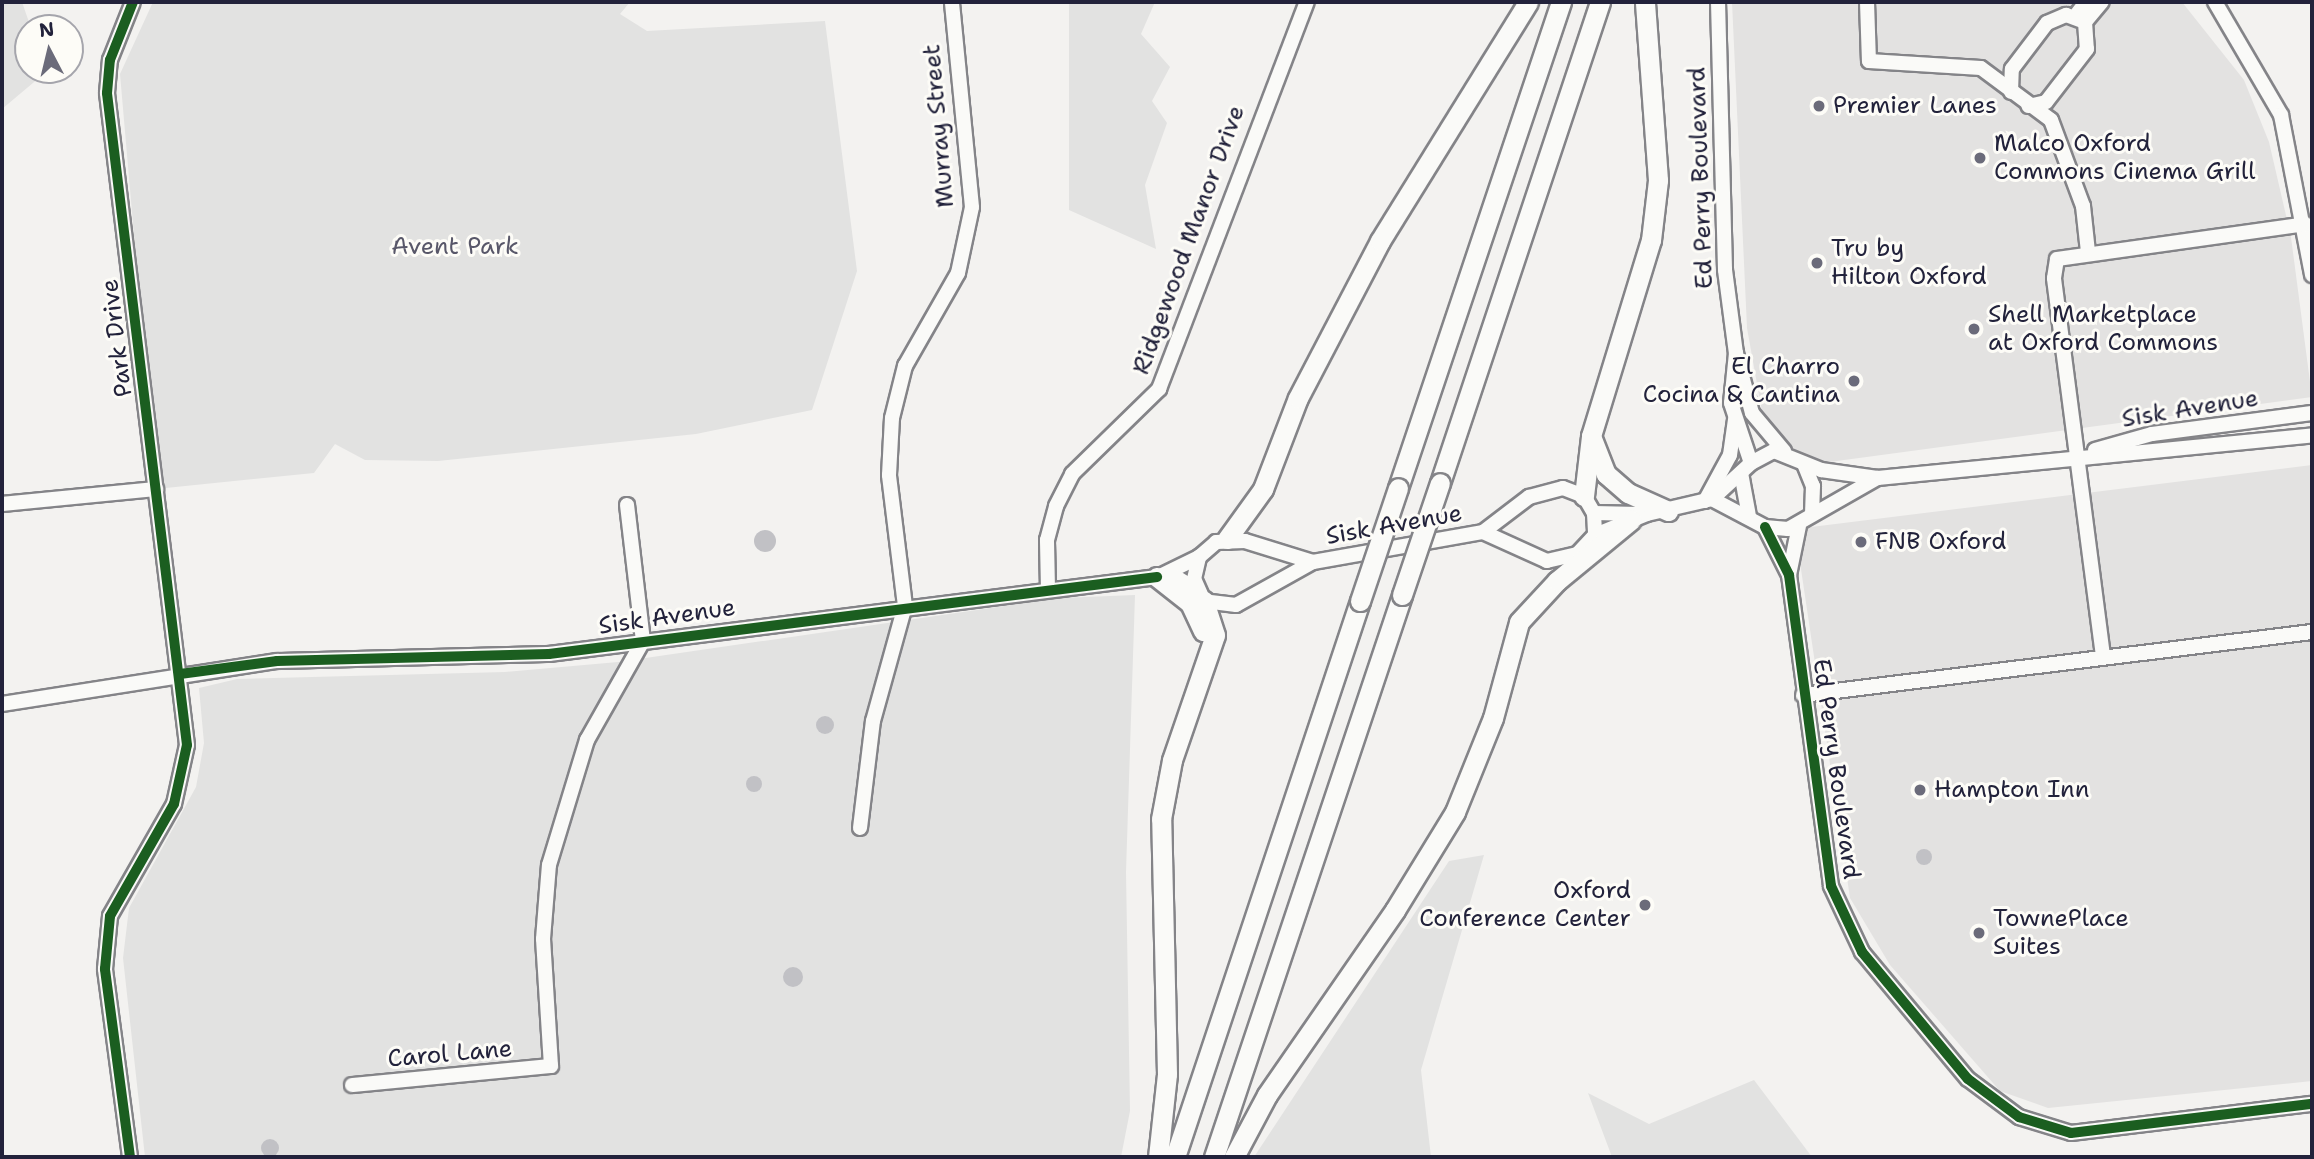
<!DOCTYPE html>
<style>
body{margin:0}
#map{position:relative;width:2314px;height:1159px;overflow:hidden;background:#f3f2f0;font-family:"Shantell Sans",sans-serif}
div>[style]{position:absolute}
.built>*{inset:0;background:#e3e2e1}
.green>*{inset:0;background:#e2e2e1}
.water>*{inset:0;background:#c1c1c5}
.round{border-radius:50%}
.roads{filter:drop-shadow(2px 0 #848488) drop-shadow(-2px 0 #848488) drop-shadow(0 2px #848488) drop-shadow(0 -2px #848488)}
.minor>*{height:14px;margin:-7px;padding:0 7px;transform-origin:7px;border-radius:7px;background:#fafaf8}
.highway>*{height:19px;margin:-9.5px;padding:0 9.5px;transform-origin:9.5px;border-radius:9.5px;background:#fafaf8}
.bridges{filter:drop-shadow(2px 0 #848488) drop-shadow(-2px 0 #848488) drop-shadow(0 2px #848488) drop-shadow(0 -2px #848488)}
.highway-bridge>*{height:19px;margin:-9.5px;padding:0 9.5px;transform-origin:9.5px;border-radius:9.5px;background:#fafaf8}
.cycleway>*{height:10px;margin:-5px;padding:0 5px;transform-origin:5px;border-radius:5px;background:#1b5e20}
.dots>*{width:19px;height:19px;translate:-50% -50%;box-sizing:border-box;border:4px solid #fdfcf7;border-radius:50%}
span{translate:-50% -50%;white-space:nowrap;text-align:center;line-height:1.15;-webkit-text-stroke:6px #fdfcf7;paint-order:stroke}
.poi-label{font-size:24px;color:#22223b}
.left{translate:0 -50%;text-align:left}
.right{translate:-100% -50%;text-align:right}
.street-label{font-size:24px;color:#22223b}
.park-label{font-size:24px;color:#585769}
.frame{position:absolute;inset:0;border:4px solid #22223b;pointer-events:none}
.north{position:absolute;left:14px;top:14px;width:70px;height:70px;box-sizing:border-box;background:#fdfcf7;border:2px solid #a5a5ac;border-radius:50%;rotate:353deg;font-size:19px;font-weight:700;line-height:28px;text-align:center;color:#22223b}
.north::after{content:'';display:block;margin:auto;width:24px;height:32px;background:#6b6b7a;clip-path:polygon(50% 0,100% 100%,50% 72%,0 100%)}
</style>
<div id="map">
<div class="built">
<div style="clip-path:polygon(1732px 2px,2182px 2px,2244px 80px,2269px 142px,2291px 237px,2312px 397px,1807px 465px,1762px 412px,1747px 328px)"></div>
<div style="clip-path:polygon(2312px 465px,2312px 1081px,2048px 1108px,2000px 1091px,1890px 965px,1850px 898px,1795px 529px)"></div>
</div>
<div class="green">
<div style="clip-path:polygon(2px 2px,22px 2px,31px 28px,28px 70px,46px 72px,2px 109px)"></div>
<div style="clip-path:polygon(153px 2px,630px 2px,620px 14px,647px 31px,825px 21px,857px 271px,812px 410px,696px 434px,438px 461px,365px 460px,335px 444px,314px 473px,156px 489px,120px 74px)"></div>
<div style="clip-path:polygon(1069px 2px,1155px 2px,1141px 34px,1170px 67px,1152px 101px,1167px 123px,1145px 185px,1156px 249px,1069px 210px)"></div>
<div style="clip-path:polygon(1135px 595px,1126px 872px,1130px 1111px,1121px 1157px,145px 1157px,123px 958px,129px 908px,196px 787px,204px 743px,199px 688px,237px 679px,505px 672px,618px 662px,1060px 598px)"></div>
<div style="clip-path:polygon(1484px 855px,1421px 1070px,1431px 1157px,1254px 1157px,1449px 861px)"></div>
<div style="clip-path:polygon(1754px 1080px,1812px 1157px,1612px 1157px,1588px 1093px,1649px 1124px)"></div>
</div>
<div class="water">
<div class="round" style="left:754px;top:530px;width:22px;height:22px"></div>
<div class="round" style="left:816px;top:716px;width:18px;height:18px"></div>
<div class="round" style="left:746px;top:776px;width:16px;height:16px"></div>
<div class="round" style="left:1916px;top:849px;width:16px;height:16px"></div>
<div class="round" style="left:783px;top:967px;width:20px;height:20px"></div>
<div class="round" style="left:261px;top:1139px;width:18px;height:18px"></div>
</div>
<div class="roads">
<div class="minor">
<div style="left:1718px;top:2px;width:268px;rotate:88.5deg"></div>
<div style="left:1725px;top:270px;width:84px;rotate:82.5deg"></div>
<div style="left:1736px;top:353px;width:62px;rotate:75.1deg"></div>
<div style="left:1752px;top:413px;width:50px;rotate:49.9deg"></div>
<div style="left:1867px;top:2px;width:59px;rotate:88.1deg"></div>
<div style="left:1869px;top:61px;width:112px;rotate:3.6deg"></div>
<div style="left:1981px;top:68px;width:87px;rotate:36.6deg"></div>
<div style="left:2051px;top:120px;width:92px;rotate:69.6deg"></div>
<div style="left:2083px;top:206px;width:46px;rotate:83.8deg"></div>
<div style="left:2215px;top:2px;width:131px;rotate:59.7deg"></div>
<div style="left:2281px;top:115px;width:163px;rotate:79deg"></div>
<div style="left:2076px;top:15px;width:16px;rotate:-52deg"></div>
<div style="left:2085px;top:22px;width:26px;rotate:-50deg"></div>
<div style="left:2011px;top:92px;width:23px;rotate:-88deg"></div>
<div style="left:2012px;top:69px;width:58px;rotate:-52.7deg"></div>
<div style="left:2047px;top:23px;width:21px;rotate:-23deg"></div>
<div style="left:2066px;top:15px;width:20px;rotate:20deg"></div>
<div style="left:2085px;top:22px;width:27px;rotate:86deg"></div>
<div style="left:2087px;top:49px;width:67px;rotate:127.7deg"></div>
<div style="left:2046px;top:102px;width:18px;rotate:167deg"></div>
<div style="left:1736px;top:353px;width:50px;rotate:95.7deg"></div>
<div style="left:1731px;top:403px;width:63px;rotate:71.6deg"></div>
<div style="left:2095px;top:450px;width:59px;rotate:-15.7deg"></div>
<div style="left:2152px;top:434px;width:161px;rotate:-7.5deg"></div>
<div style="left:1804px;top:464px;width:24px;rotate:68deg"></div>
<div style="left:1813px;top:486px;width:26px;rotate:92deg"></div>
<div style="left:1741px;top:473px;width:44px;rotate:79.5deg"></div>
<div style="left:1563px;top:488px;width:22px;rotate:21deg"></div>
<div style="left:1584px;top:496px;width:20px;rotate:60deg"></div>
<div style="left:1594px;top:513px;width:22px;rotate:87deg"></div>
<div style="left:1595px;top:535px;width:26px;rotate:133deg"></div>
<div style="left:1577px;top:554px;width:31px;rotate:167deg"></div>
<div style="left:1547px;top:561px;width:70px;rotate:-155.6deg"></div>
<div style="left:1483px;top:532px;width:58px;rotate:-37.3deg"></div>
<div style="left:1529px;top:497px;width:35px;rotate:-15deg"></div>
<div style="left:1712px;top:499px;width:60px;rotate:27.8deg"></div>
<div style="left:1765px;top:527px;width:23px;rotate:5deg"></div>
<div style="left:1788px;top:529px;width:103px;rotate:-29.8deg"></div>
<div style="left:1705px;top:501px;width:52px;rotate:-61.5deg"></div>
<div style="left:1730px;top:455px;width:36px;rotate:-82deg"></div>
<div style="left:2px;top:504px;width:155px;rotate:-5.6deg"></div>
<div style="left:1594px;top:513px;width:45px;rotate:1.3deg"></div>
<div style="left:1765px;top:527px;width:54px;rotate:63.4deg"></div>
<div style="left:1789px;top:575px;width:314px;rotate:82.3deg"></div>
<div style="left:1831px;top:886px;width:73px;rotate:64.8deg"></div>
<div style="left:1862px;top:952px;width:165px;rotate:50.2deg"></div>
<div style="left:1968px;top:1079px;width:64px;rotate:36.7deg"></div>
<div style="left:2019px;top:1117px;width:54px;rotate:17.1deg"></div>
<div style="left:2071px;top:1133px;width:243px;rotate:-6.9deg"></div>
<div style="left:1595px;top:535px;width:56px;rotate:-22deg"></div>
<div style="left:1647px;top:514px;width:67px;rotate:-13deg"></div>
<div style="left:1712px;top:499px;width:53px;rotate:-42.7deg"></div>
<div style="left:1751px;top:463px;width:26px;rotate:-28deg"></div>
<div style="left:1774px;top:451px;width:51px;rotate:22deg"></div>
<div style="left:1821px;top:470px;width:57px;rotate:8.1deg"></div>
<div style="left:1877px;top:478px;width:437px;rotate:-5.6deg"></div>
<div style="left:1245px;top:541px;width:71px;rotate:17.2deg"></div>
<div style="left:1313px;top:562px;width:88px;rotate:150.8deg"></div>
<div style="left:1236px;top:605px;width:32px;rotate:-173deg"></div>
<div style="left:1204px;top:601px;width:24px;rotate:-114deg"></div>
<div style="left:1194px;top:579px;width:23px;rotate:-77deg"></div>
<div style="left:1199px;top:557px;width:23px;rotate:-41deg"></div>
<div style="left:1216px;top:542px;width:29px;rotate:-2deg"></div>
<div style="left:1313px;top:562px;width:173px;rotate:-10deg"></div>
<div style="left:1162px;top:575px;width:41px;rotate:-25.9deg"></div>
<div style="left:1789px;top:575px;width:50px;rotate:-78.5deg"></div>
<div style="left:1048px;top:589px;width:49px;rotate:-91.2deg"></div>
<div style="left:1047px;top:540px;width:35px;rotate:-75deg"></div>
<div style="left:1056px;top:506px;width:36px;rotate:-63deg"></div>
<div style="left:1072px;top:474px;width:122px;rotate:-44.3deg"></div>
<div style="left:1159px;top:389px;width:414px;rotate:-69.1deg"></div>
<div style="left:2103px;top:656px;width:381px;rotate:-97.4deg"></div>
<div style="left:2054px;top:278px;width:19px;rotate:-81deg"></div>
<div style="left:2057px;top:259px;width:251px;rotate:-8deg"></div>
<div style="left:1803px;top:695px;width:513px;rotate:-7.06deg"></div>
<div style="left:2px;top:704px;width:278px;rotate:-8.9deg"></div>
<div style="left:277px;top:661px;width:272px;rotate:-1.5deg"></div>
<div style="left:549px;top:654px;width:613px;rotate:-7.22deg"></div>
<div style="left:1157px;top:577px;width:19px"></div>
<div style="left:1176px;top:577px;width:26px;rotate:32deg"></div>
<div style="left:860px;top:828px;width:108px;rotate:-83.1deg"></div>
<div style="left:873px;top:721px;width:119px;rotate:-74.5deg"></div>
<div style="left:905px;top:606px;width:132px;rotate:-97deg"></div>
<div style="left:889px;top:475px;width:57px;rotate:-87deg"></div>
<div style="left:892px;top:418px;width:54px;rotate:-76deg"></div>
<div style="left:905px;top:366px;width:107px;rotate:-60.3deg"></div>
<div style="left:958px;top:273px;width:67px;rotate:-78deg"></div>
<div style="left:972px;top:207px;width:206px;rotate:-95.6deg"></div>
<div style="left:352px;top:1085px;width:200px;rotate:-5.5deg"></div>
<div style="left:551px;top:1066px;width:127px;rotate:-93.6deg"></div>
<div style="left:543px;top:939px;width:74px;rotate:-85.4deg"></div>
<div style="left:549px;top:865px;width:131px;rotate:-73.1deg"></div>
<div style="left:587px;top:740px;width:114px;rotate:-60.5deg"></div>
<div style="left:643px;top:641px;width:137px;rotate:-96.7deg"></div>
<div style="left:130px;top:1157px;width:190px;rotate:-97.6deg"></div>
<div style="left:105px;top:969px;width:53px;rotate:-84.6deg"></div>
<div style="left:110px;top:916px;width:129px;rotate:-60.3deg"></div>
<div style="left:174px;top:804px;width:60px;rotate:-77.6deg"></div>
<div style="left:187px;top:745px;width:657px;rotate:-97deg"></div>
<div style="left:107px;top:93px;width:33px;rotate:-85deg"></div>
<div style="left:110px;top:60px;width:62px;rotate:-68.4deg"></div>
</div>
<div class="highway">
<div style="left:1591px;top:436px;width:41px;rotate:68.5deg"></div>
<div style="left:1606px;top:474px;width:29px;rotate:41deg"></div>
<div style="left:1628px;top:493px;width:44px;rotate:24.2deg"></div>
<div style="left:1440px;top:483px;width:507px;rotate:-71.6deg"></div>
<div style="left:1398px;top:488px;width:513px;rotate:-71.46deg"></div>
<div style="left:1584px;top:496px;width:60px;rotate:-83.3deg"></div>
<div style="left:1591px;top:436px;width:205px;rotate:-73deg"></div>
<div style="left:1651px;top:240px;width:60px;rotate:-83.3deg"></div>
<div style="left:1658px;top:180px;width:178px;rotate:-94.2deg"></div>
<div style="left:1227px;top:539px;width:62px;rotate:-54.2deg"></div>
<div style="left:1263px;top:489px;width:97px;rotate:-69deg"></div>
<div style="left:1298px;top:398px;width:177px;rotate:-62.4deg"></div>
<div style="left:1380px;top:241px;width:281px;rotate:-58.2deg"></div>
<div style="left:1157px;top:577px;width:42px;rotate:38.2deg"></div>
<div style="left:1190px;top:603px;width:31px;rotate:65deg"></div>
<div style="left:1158px;top:1157px;width:83px;rotate:-83.8deg"></div>
<div style="left:1167px;top:1074px;width:255px;rotate:-91.3deg"></div>
<div style="left:1161px;top:819px;width:60px;rotate:-79.4deg"></div>
<div style="left:1172px;top:760px;width:132px;rotate:-71deg"></div>
<div style="left:1215px;top:635px;width:36px;rotate:-108deg"></div>
<div style="left:1175px;top:1157px;width:586px;rotate:-71.6deg"></div>
<div style="left:1214px;top:1157px;width:593px;rotate:-71.5deg"></div>
<div style="left:1234px;top:1157px;width:70px;rotate:-62deg"></div>
<div style="left:1267px;top:1095px;width:225px;rotate:-55.3deg"></div>
<div style="left:1395px;top:910px;width:115px;rotate:-58.5deg"></div>
<div style="left:1455px;top:812px;width:101px;rotate:-68deg"></div>
<div style="left:1493px;top:718px;width:99px;rotate:-74.8deg"></div>
<div style="left:1519px;top:622px;width:56px;rotate:-47.2deg"></div>
<div style="left:1557px;top:581px;width:96px;rotate:-39.5deg"></div>
</div>
</div>
<div class="bridges">
<div class="highway-bridge">
<div style="left:1402px;top:595px;width:118px;rotate:-71.3deg"></div>
<div style="left:1360px;top:601px;width:119px;rotate:-71.4deg"></div>
</div>
</div>
<div class="cycleway">
<div style="left:1765px;top:527px;width:54px;rotate:63.4deg"></div>
<div style="left:1789px;top:575px;width:314px;rotate:82.3deg"></div>
<div style="left:1831px;top:886px;width:73px;rotate:64.8deg"></div>
<div style="left:1862px;top:952px;width:165px;rotate:50.2deg"></div>
<div style="left:1968px;top:1079px;width:64px;rotate:36.7deg"></div>
<div style="left:2019px;top:1117px;width:54px;rotate:17.1deg"></div>
<div style="left:2071px;top:1133px;width:243px;rotate:-6.9deg"></div>
<div style="left:180px;top:674px;width:98px;rotate:-7.6deg"></div>
<div style="left:277px;top:661px;width:272px;rotate:-1.5deg"></div>
<div style="left:549px;top:654px;width:613px;rotate:-7.22deg"></div>
<div style="left:130px;top:1157px;width:190px;rotate:-97.6deg"></div>
<div style="left:105px;top:969px;width:53px;rotate:-84.6deg"></div>
<div style="left:110px;top:916px;width:129px;rotate:-60.3deg"></div>
<div style="left:174px;top:804px;width:60px;rotate:-77.6deg"></div>
<div style="left:187px;top:745px;width:657px;rotate:-97deg"></div>
<div style="left:107px;top:93px;width:33px;rotate:-85deg"></div>
<div style="left:110px;top:60px;width:62px;rotate:-68.4deg"></div>
</div>
<div class="dots">
<div style="left:1819px;top:106px;background:#6b6b7a"></div>
<div style="left:1980px;top:158px;background:#6b6b7a"></div>
<div style="left:1817px;top:263px;background:#6b6b7a"></div>
<div style="left:1974px;top:329px;background:#6b6b7a"></div>
<div style="left:1854px;top:381px;background:#6b6b7a"></div>
<div style="left:1861px;top:542px;background:#6b6b7a"></div>
<div style="left:1920px;top:790px;background:#6b6b7a"></div>
<div style="left:1645px;top:905px;background:#6b6b7a"></div>
<div style="left:1979px;top:933px;background:#6b6b7a"></div>
</div>
<div class="poi-label">
<span class="left" style="left:1833px;top:106px">Premier Lanes</span>
<span class="left" style="left:1994px;top:158px">Malco Oxford<br>Commons Cinema Grill</span>
<span class="left" style="left:1831px;top:263px">Tru by<br>Hilton Oxford</span>
<span class="left" style="left:1988px;top:329px">Shell Marketplace<br>at Oxford Commons</span>
<span class="right" style="left:1840px;top:381px">El Charro<br>Cocina &amp; Cantina</span>
<span class="left" style="left:1875px;top:542px">FNB Oxford</span>
<span class="left" style="left:1934px;top:790px">Hampton Inn</span>
<span class="right" style="left:1631px;top:905px">Oxford<br>Conference Center</span>
<span class="left" style="left:1993px;top:933px">TownePlace<br>Suites</span>
</div>
<div class="street-label">
<span style="left:939px;top:126px;rotate:-95deg">Murray Street</span>
<span style="left:1701px;top:178px;rotate:-92deg">Ed Perry Boulevard</span>
<span style="left:1189px;top:240px;rotate:-70deg">Ridgewood Manor Drive</span>
<span style="left:117px;top:338px;rotate:-97deg">Park Drive</span>
<span style="left:2190px;top:409px;rotate:-9deg">Sisk Avenue</span>
<span style="left:1394px;top:525px;rotate:-10deg">Sisk Avenue</span>
<span style="left:667px;top:617px;rotate:-8deg">Sisk Avenue</span>
<span style="left:1836px;top:769px;rotate:82deg">Ed Perry Boulevard</span>
<span style="left:450px;top:1054px;rotate:-5deg">Carol Lane</span>
</div>
<div class="park-label">
<span style="left:455px;top:247px">Avent Park</span>
</div>
<div class="frame"></div>
<div class="north">N</div>
</div>
